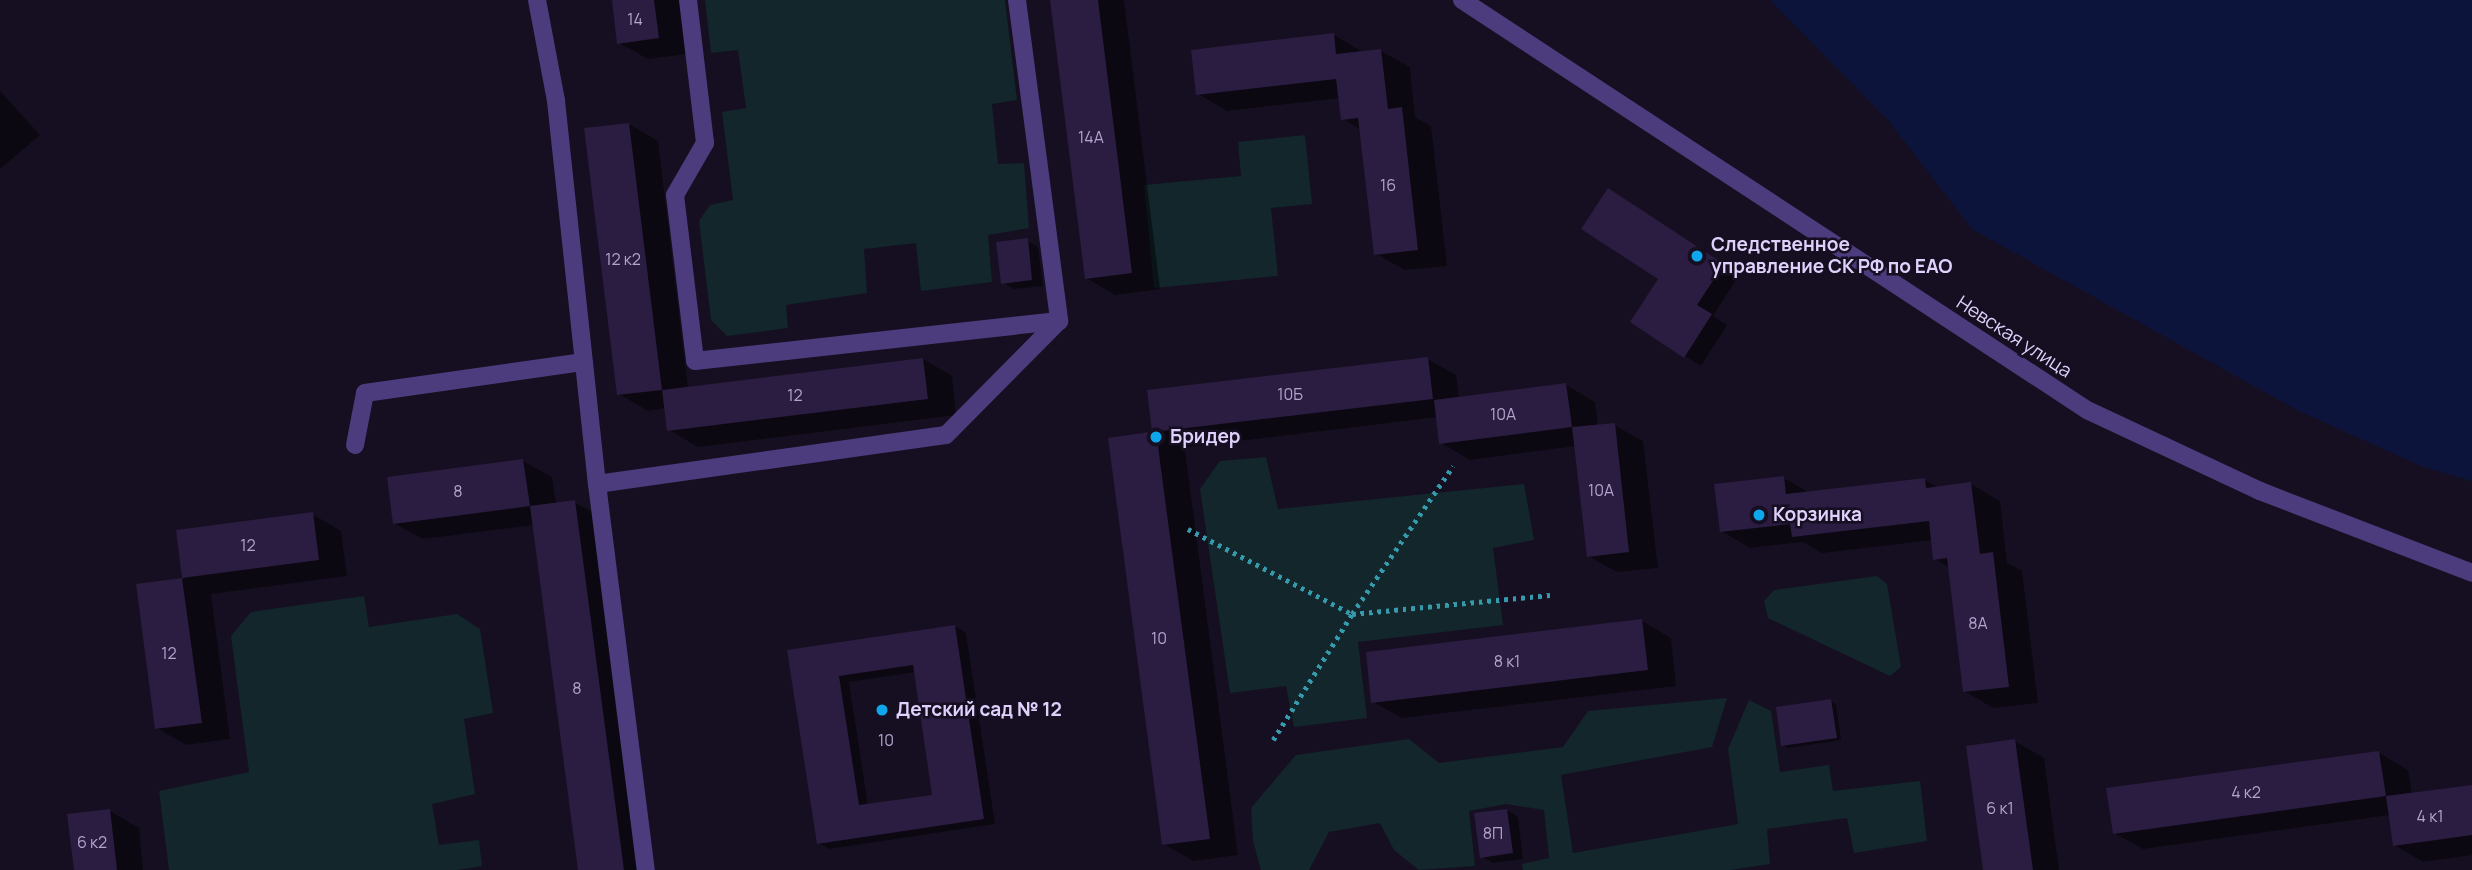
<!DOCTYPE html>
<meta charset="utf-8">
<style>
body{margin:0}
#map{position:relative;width:2472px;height:870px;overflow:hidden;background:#160f21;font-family:Manrope,sans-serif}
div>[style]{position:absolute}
.green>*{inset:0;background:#12262b}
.water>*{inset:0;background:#0c143c}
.shadow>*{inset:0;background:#0007}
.building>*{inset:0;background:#2b1c41}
.path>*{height:4.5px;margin-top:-2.25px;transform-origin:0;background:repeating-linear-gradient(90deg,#359bac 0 3.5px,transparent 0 8.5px)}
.minor>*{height:18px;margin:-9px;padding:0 9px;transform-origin:9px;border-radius:9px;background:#4c3c7d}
.dots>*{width:19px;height:19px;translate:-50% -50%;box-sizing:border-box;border:4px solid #160f21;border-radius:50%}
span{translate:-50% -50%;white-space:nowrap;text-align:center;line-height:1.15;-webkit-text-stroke:5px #160f21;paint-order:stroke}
.number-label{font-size:16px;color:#b2a4cd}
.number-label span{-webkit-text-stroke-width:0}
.poi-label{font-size:19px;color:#dfd1fc;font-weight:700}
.left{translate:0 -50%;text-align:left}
.street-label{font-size:19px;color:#dfd1fc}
</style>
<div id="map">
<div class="green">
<div style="clip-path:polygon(705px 0,1005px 0,1017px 100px,992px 104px,998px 164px,1024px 163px,1029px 228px,988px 235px,992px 282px,921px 291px,916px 243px,864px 249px,867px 293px,786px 305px,788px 328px,727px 336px,711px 320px,699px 221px,710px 205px,733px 200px,722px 112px,746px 108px,738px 50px,711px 53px)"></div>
<div style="clip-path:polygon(1305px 135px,1312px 204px,1271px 208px,1278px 276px,1154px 288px,1144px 185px,1241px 176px,1238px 142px)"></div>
<div style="clip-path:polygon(1266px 457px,1278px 509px,1524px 484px,1534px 540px,1493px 548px,1503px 625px,1358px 642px,1367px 718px,1294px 727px,1286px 686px,1230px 693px,1200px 489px,1220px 461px)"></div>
<div style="clip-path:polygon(1877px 576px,1887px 584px,1901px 667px,1890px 676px,1768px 618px,1764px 601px,1774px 590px)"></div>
<div style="clip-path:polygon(364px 596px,369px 627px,457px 614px,480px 629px,493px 713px,464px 719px,475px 794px,432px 804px,439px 845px,479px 840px,482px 866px,457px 870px,169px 870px,159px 791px,249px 772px,231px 636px,251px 612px)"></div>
<div style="clip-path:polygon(1727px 698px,1712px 747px,1561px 775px,1573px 853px,1738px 824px,1728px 749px,1749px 700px,1771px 711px,1780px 772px,1829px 765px,1833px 791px,1920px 781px,1927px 841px,1854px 853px,1847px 818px,1767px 829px,1770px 864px,1730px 870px,1523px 870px,1522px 864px,1549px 858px,1544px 810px,1506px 804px,1469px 811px,1475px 866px,1419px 870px,1394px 850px,1380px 823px,1329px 832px,1309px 870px,1261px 870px,1253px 841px,1251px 808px,1296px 755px,1409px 739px,1439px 763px,1563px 747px,1588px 711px)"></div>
</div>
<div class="water">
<div style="clip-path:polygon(1770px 0,2472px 0,2472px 481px,2421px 466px,2297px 410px,1972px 229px,1888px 120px)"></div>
</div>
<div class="shadow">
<div style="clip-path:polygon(613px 0,681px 0,687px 54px,648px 59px,619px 43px)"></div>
<div style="clip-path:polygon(1051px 0,1124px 0,1160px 289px,1115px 295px,1086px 278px)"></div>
<div style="clip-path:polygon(1334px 35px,1363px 52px,1381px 51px,1410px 67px,1415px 117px,1431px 126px,1447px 266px,1405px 270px,1376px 254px,1361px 130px,1343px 119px,1340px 98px,1227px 111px,1198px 94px)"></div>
<div style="clip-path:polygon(0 91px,40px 135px,0 169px)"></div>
<div style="clip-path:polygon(629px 124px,658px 141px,688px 388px,923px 359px,952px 376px,956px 415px,698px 447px,669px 430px,666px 408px,648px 411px,619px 394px)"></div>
<div style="clip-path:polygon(1625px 200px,1740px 274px,1713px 316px,1727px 325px,1701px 366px,1685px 356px,1660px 279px)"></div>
<div style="clip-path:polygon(1027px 240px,1038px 247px,1043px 286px,1014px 289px,1003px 283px)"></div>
<div style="clip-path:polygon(1427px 359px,1456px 375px,1459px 399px,1566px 385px,1595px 402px,1598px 426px,1614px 425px,1643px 441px,1658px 568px,1617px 572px,1588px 556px,1576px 446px,1470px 460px,1441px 443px,1438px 417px,1181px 448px,1185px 450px,1238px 855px,1193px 861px,1164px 844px,1110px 439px,1158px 433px,1154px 431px)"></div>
<div style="clip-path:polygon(523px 461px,552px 477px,556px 504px,574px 502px,603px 518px,650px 870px,580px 870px,534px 525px,423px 539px,394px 523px)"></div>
<div style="clip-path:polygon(1784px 478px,1810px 493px,1925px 480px,1939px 488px,1971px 484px,2000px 501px,2007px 563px,2022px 571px,2038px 703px,1993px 708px,1964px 691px,1950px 568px,1935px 559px,1933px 540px,1822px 553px,1803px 542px,1750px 548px,1721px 531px)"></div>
<div style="clip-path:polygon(312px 514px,341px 531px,347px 576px,211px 594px,230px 739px,186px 745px,157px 728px,138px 586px,184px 579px,178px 532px)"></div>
<div style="clip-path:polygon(1642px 621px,1671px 638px,1676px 686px,1402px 718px,1373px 702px)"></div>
<div style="clip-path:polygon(evenodd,955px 626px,966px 633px,995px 824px,829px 849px,818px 843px,789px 651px,955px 626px,916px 672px,934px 796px,868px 806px,849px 682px,916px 672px)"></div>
<div style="clip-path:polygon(1831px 701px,1836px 704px,1841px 740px,1788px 748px,1783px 745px)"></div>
<div style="clip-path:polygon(2015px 741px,2044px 758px,2059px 870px,1985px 870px)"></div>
<div style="clip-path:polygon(2379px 753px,2408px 770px,2412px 795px,2472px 787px,2472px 855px,2423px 862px,2394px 845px,2390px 815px,2143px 849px,2114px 833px)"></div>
<div style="clip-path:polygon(1507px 810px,1518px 817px,1523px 859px,1493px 863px,1481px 856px)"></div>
<div style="clip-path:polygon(110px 811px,139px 828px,143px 870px,75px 870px)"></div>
</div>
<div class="building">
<div style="clip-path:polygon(612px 0,654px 0,659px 38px,617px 44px)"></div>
<div style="clip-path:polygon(1050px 0,1098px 0,1132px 273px,1085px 279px)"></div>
<div style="clip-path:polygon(1334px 33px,1336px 54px,1381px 49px,1388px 109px,1402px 107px,1418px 250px,1374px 255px,1358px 118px,1341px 120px,1336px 79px,1196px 95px,1191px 50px)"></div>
<div style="clip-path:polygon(629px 123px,662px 390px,617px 395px,584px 128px)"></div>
<div style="clip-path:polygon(1608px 188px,1724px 264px,1697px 305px,1712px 314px,1684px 358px,1630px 322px,1658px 279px,1581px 229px)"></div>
<div style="clip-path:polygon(1028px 238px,1032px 280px,1001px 284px,996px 242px)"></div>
<div style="clip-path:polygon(1428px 357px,1433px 399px,1152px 432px,1147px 390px)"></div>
<div style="clip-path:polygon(923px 358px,928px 399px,667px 431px,662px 390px)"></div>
<div style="clip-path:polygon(1566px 383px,1572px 427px,1439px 444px,1434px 400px)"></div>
<div style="clip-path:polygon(1615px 423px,1629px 552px,1587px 557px,1572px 427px)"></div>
<div style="clip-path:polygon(1156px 431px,1210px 839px,1162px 845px,1108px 438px)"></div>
<div style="clip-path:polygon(523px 459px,530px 506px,393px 524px,387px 477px)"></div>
<div style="clip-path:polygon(1784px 476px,1786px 494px,1925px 478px,1926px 488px,1971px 482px,1980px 554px,1993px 552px,2009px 687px,1963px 692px,1947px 558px,1933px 560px,1929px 521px,1792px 537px,1790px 524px,1720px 532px,1714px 484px)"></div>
<div style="clip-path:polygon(575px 500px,624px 870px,578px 870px,530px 506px)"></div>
<div style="clip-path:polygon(313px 512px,319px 560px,182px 578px,176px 530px)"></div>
<div style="clip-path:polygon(182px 578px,202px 723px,155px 729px,136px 584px)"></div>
<div style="clip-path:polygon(1642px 619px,1648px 670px,1371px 703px,1366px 652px)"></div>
<div style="clip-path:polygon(evenodd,955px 625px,984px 819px,817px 844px,787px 650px,955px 625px,913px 665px,932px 795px,859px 805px,839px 676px,913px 665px)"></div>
<div style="clip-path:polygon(1831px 699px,1837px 738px,1781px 746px,1776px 707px)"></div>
<div style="clip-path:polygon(2015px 739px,2033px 870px,1983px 870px,1966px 746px)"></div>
<div style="clip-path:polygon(2379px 751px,2386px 796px,2113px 834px,2106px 788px)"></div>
<div style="clip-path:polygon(2472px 785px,2472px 835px,2393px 846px,2386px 796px)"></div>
<div style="clip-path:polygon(110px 809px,117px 870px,74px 870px,67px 814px)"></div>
<div style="clip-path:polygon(1507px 809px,1513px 853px,1480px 858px,1474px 813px)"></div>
</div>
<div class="path">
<div style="left:1188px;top:529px;width:185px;rotate:27.4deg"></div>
<div style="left:1352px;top:614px;width:199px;rotate:-5.5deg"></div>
<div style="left:1273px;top:740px;width:149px;rotate:-57.9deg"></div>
<div style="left:1352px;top:614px;width:179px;rotate:-55.7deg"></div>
</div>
<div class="minor">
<div style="left:537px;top:0;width:103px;rotate:79.3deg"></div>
<div style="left:556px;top:101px;width:385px;rotate:83.9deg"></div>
<div style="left:597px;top:484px;width:389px;rotate:82.8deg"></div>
<div style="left:688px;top:0;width:144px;rotate:83.2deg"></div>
<div style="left:705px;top:143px;width:60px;rotate:120deg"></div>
<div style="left:675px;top:195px;width:167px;rotate:83.1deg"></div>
<div style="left:695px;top:361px;width:366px;rotate:-6.3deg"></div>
<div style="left:1017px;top:0;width:324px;rotate:82.5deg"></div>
<div style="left:1462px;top:0;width:747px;rotate:33.26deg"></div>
<div style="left:2087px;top:410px;width:191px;rotate:25.1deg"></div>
<div style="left:2260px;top:491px;width:227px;rotate:21.1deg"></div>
<div style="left:355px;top:445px;width:53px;rotate:-79.1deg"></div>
<div style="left:365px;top:393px;width:221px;rotate:-8.1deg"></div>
<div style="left:597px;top:484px;width:352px;rotate:-8deg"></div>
<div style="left:946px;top:435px;width:161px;rotate:-45.3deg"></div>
</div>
<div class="dots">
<div style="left:1697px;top:256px;background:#0ea7ec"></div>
<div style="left:1156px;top:437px;background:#0ea7ec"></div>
<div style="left:1759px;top:515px;background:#0ea7ec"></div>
<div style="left:882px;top:710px;background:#0ea7ec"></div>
</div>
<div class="number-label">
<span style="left:635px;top:19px">14</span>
<span style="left:1091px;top:137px">14А</span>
<span style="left:1388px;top:185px">16</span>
<span style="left:623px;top:259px">12 к2</span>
<span style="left:1290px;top:394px">10Б</span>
<span style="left:795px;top:395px">12</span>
<span style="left:1503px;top:414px">10А</span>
<span style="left:1601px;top:490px">10А</span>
<span style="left:458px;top:491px">8</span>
<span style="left:248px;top:545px">12</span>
<span style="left:1978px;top:623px">8А</span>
<span style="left:1159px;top:638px">10</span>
<span style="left:169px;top:653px">12</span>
<span style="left:1507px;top:661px">8 к1</span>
<span style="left:577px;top:688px">8</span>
<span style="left:886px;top:740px">10</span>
<span style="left:2246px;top:792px">4 к2</span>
<span style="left:2000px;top:808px">6 к1</span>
<span style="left:2430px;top:816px">4 к1</span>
<span style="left:1493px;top:833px">8П</span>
<span style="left:92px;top:842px">6 к2</span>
</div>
<div class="poi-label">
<span class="left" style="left:1711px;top:256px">Следственное<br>управление СК РФ по ЕАО</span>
<span class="left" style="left:1170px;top:437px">Бридер</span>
<span class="left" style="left:1773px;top:515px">Корзинка</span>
<span class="left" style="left:896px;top:710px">Детский сад № 12</span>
</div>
<div class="street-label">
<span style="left:2014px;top:337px;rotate:33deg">Невская улица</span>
</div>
</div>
